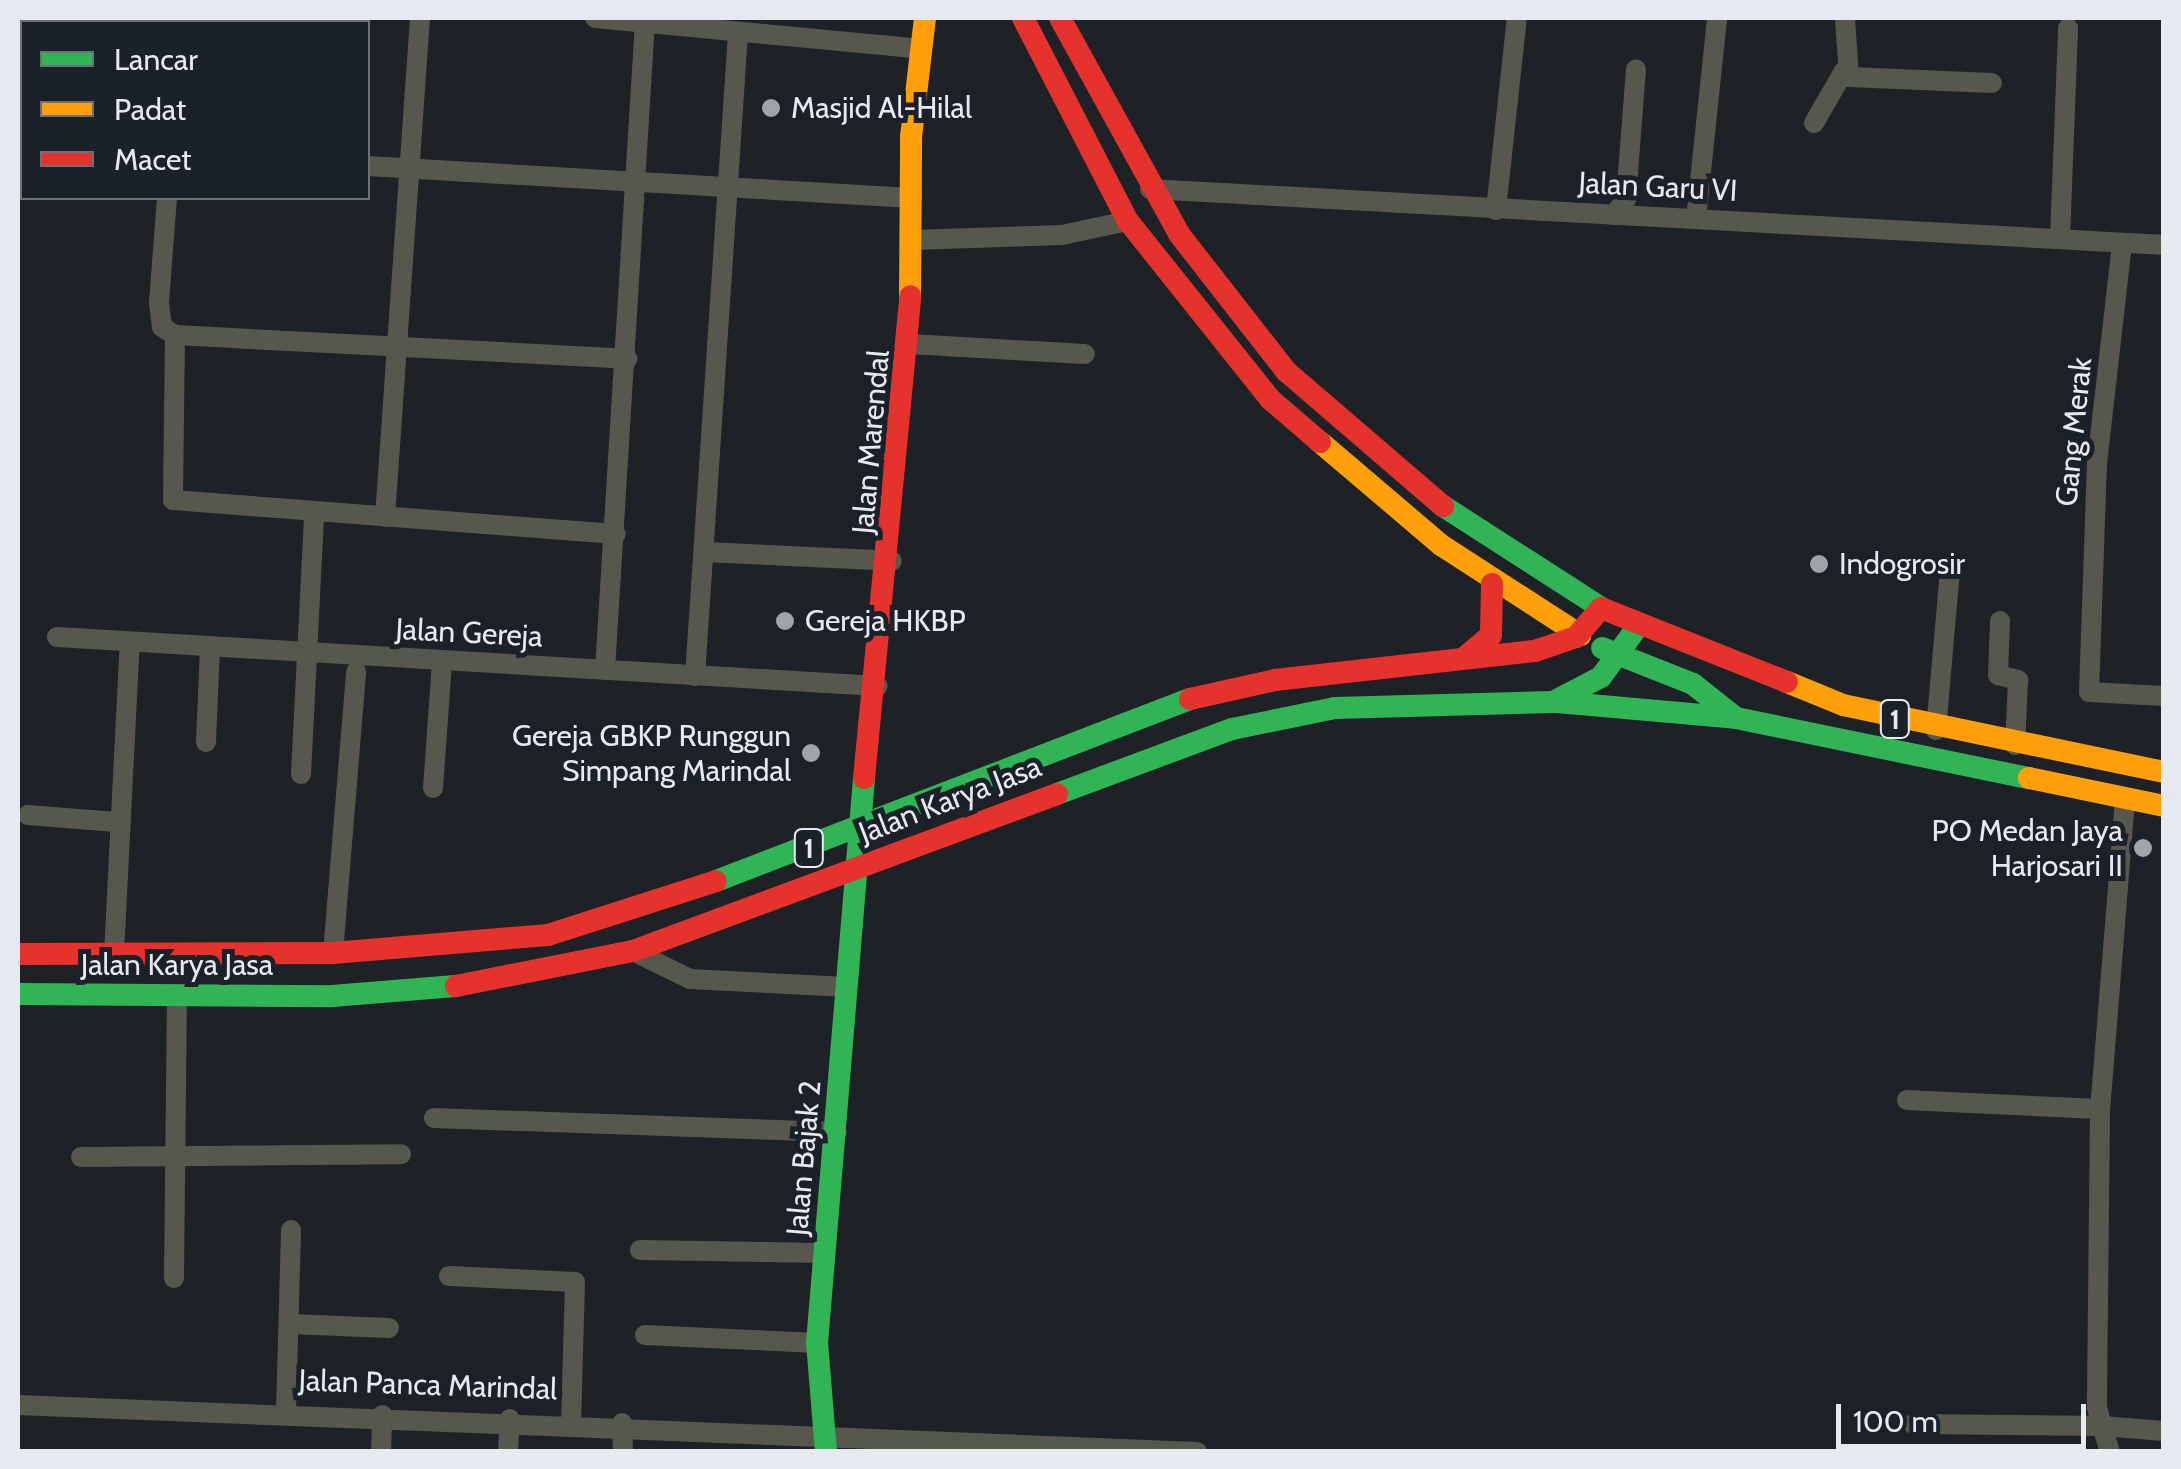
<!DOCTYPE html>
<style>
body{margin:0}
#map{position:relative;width:2181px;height:1469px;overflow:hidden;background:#1e2226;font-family:Cabin,sans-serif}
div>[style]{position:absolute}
.street>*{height:20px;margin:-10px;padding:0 10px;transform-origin:10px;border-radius:10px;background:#57574e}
.fast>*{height:22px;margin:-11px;padding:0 11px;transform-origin:11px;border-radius:11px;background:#30b455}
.slow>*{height:22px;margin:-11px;padding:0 11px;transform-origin:11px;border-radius:11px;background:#ff9f0a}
.jam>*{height:22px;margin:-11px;padding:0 11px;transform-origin:11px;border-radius:11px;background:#e5322d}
.dots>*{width:28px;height:28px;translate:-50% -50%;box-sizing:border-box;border:5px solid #1b2129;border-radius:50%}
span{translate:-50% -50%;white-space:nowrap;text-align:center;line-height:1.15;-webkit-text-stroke:10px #1b2129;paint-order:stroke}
.shield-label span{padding:2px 8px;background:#1b2129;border:2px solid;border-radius:8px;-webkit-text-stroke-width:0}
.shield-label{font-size:28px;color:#e6eaf0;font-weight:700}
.poi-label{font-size:30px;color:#e6eaf0}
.left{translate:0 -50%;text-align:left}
.right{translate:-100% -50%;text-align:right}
.street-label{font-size:30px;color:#e6eaf0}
.frame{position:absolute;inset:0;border:20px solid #e6eaf0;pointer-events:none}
.legend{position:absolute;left:20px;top:20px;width:350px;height:180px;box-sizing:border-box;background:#1b2129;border:2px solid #6c7179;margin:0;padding:12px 18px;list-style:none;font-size:30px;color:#e6eaf0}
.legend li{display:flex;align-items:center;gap:20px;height:50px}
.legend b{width:50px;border:2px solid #6c7179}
.scale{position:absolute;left:1836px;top:1404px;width:250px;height:45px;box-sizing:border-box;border:5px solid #e6eaf0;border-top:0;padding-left:12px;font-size:30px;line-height:35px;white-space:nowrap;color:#e6eaf0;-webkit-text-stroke:8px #1b2129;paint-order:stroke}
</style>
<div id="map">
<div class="street">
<div style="left:595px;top:18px;width:328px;rotate:5.4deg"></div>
<div style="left:1845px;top:18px;width:59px;rotate:86.1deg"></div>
<div style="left:1849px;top:77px;width:143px;rotate:2.4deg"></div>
<div style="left:179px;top:22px;width:4px;rotate:-90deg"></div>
<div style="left:1814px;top:123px;width:60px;rotate:-60deg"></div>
<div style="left:18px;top:144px;width:4px;rotate:-14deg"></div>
<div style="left:368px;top:166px;width:545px;rotate:3.37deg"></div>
<div style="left:1150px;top:189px;width:1016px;rotate:3.16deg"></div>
<div style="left:167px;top:198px;width:105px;rotate:94.4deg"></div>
<div style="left:159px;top:303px;width:24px;rotate:83deg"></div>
<div style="left:162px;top:327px;width:15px;rotate:32deg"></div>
<div style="left:175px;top:335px;width:453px;rotate:3deg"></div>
<div style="left:1496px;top:210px;width:193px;rotate:-83.8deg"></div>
<div style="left:1614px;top:215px;width:20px;rotate:-53deg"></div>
<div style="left:1626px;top:199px;width:130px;rotate:-85.6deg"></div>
<div style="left:1696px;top:219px;width:202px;rotate:-84deg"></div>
<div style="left:2060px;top:239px;width:211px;rotate:-87.8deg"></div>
<div style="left:912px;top:240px;width:150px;rotate:-1.9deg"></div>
<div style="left:1062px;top:235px;width:67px;rotate:-12deg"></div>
<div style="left:2122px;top:244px;width:220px;rotate:96.5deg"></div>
<div style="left:2097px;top:463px;width:229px;rotate:92deg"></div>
<div style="left:2089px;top:692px;width:75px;rotate:3.1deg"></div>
<div style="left:175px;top:335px;width:165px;rotate:90.7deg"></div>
<div style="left:173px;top:500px;width:444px;rotate:4.4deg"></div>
<div style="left:910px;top:344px;width:175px;rotate:3.3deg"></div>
<div style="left:385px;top:517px;width:500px;rotate:-85.99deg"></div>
<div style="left:704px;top:552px;width:188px;rotate:2.7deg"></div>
<div style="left:2000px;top:621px;width:54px;rotate:92.1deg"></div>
<div style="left:1998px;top:675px;width:21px;rotate:14deg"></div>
<div style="left:2018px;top:680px;width:65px;rotate:92.6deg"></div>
<div style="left:57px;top:637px;width:822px;rotate:3.42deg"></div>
<div style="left:605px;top:670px;width:650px;rotate:-86.47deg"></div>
<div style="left:695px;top:676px;width:644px;rotate:-86.17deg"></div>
<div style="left:1936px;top:730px;width:162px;rotate:-85deg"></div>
<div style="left:206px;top:742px;width:94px;rotate:-87.6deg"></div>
<div style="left:301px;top:774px;width:261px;rotate:-87.1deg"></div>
<div style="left:433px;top:788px;width:126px;rotate:-85.9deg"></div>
<div style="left:2125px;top:800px;width:310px;rotate:94.6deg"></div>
<div style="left:2100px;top:1109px;width:298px;rotate:90.6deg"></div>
<div style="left:2097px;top:1407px;width:20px;rotate:75deg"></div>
<div style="left:2102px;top:1426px;width:62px;rotate:4.6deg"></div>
<div style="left:28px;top:815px;width:89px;rotate:4.5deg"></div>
<div style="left:633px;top:951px;width:64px;rotate:26.2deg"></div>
<div style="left:690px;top:979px;width:157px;rotate:2.9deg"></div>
<div style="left:333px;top:953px;width:282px;rotate:-85.3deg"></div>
<div style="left:114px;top:954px;width:311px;rotate:-87.1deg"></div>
<div style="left:1907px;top:1100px;width:193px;rotate:2.7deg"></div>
<div style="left:434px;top:1118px;width:403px;rotate:2deg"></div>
<div style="left:81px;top:1157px;width:320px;rotate:-0.5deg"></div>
<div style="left:640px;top:1250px;width:185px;rotate:0.9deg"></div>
<div style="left:449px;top:1276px;width:126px;rotate:2.7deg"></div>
<div style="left:575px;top:1282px;width:139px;rotate:91.6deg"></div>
<div style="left:174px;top:1278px;width:283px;rotate:-89.4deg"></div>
<div style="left:290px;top:1324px;width:99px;rotate:2.3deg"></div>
<div style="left:645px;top:1335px;width:172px;rotate:2.7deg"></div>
<div style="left:18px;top:1405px;width:1180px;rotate:2.28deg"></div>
<div style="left:286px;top:1410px;width:180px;rotate:-88.4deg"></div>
<div style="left:622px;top:1423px;width:29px;rotate:88deg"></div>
<div style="left:1913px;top:1424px;width:189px;rotate:0.6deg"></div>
<div style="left:2102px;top:1426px;width:27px;rotate:73deg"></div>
<div style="left:381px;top:1452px;width:37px;rotate:-88deg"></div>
<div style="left:508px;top:1452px;width:33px;rotate:-87deg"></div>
</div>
<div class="fast">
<div style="left:1443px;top:506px;width:188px;rotate:32.8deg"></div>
<div style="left:1602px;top:648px;width:98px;rotate:21.6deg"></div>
<div style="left:1693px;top:684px;width:55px;rotate:38.3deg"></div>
<div style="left:1736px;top:718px;width:299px;rotate:11.6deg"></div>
<div style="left:1557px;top:702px;width:179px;rotate:5.1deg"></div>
<div style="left:1057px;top:794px;width:187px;rotate:-20.4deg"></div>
<div style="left:1232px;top:729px;width:105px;rotate:-11.5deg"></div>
<div style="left:1335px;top:708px;width:218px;rotate:-1.6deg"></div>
<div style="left:1553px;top:702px;width:54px;rotate:-27.5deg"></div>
<div style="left:1601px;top:677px;width:63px;rotate:-54deg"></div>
<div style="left:716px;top:881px;width:508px;rotate:-21.01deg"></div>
<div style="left:18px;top:994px;width:314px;rotate:0.4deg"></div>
<div style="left:332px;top:996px;width:124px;rotate:-4.6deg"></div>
<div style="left:826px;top:1452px;width:109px;rotate:-94.7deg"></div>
<div style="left:817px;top:1343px;width:567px;rotate:-85.24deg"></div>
</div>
<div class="slow">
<div style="left:910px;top:296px;width:159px;rotate:-89.6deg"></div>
<div style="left:911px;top:137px;width:120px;rotate:-83.3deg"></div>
<div style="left:1320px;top:442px;width:159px;rotate:40.4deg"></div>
<div style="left:1441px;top:545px;width:166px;rotate:32.9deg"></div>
<div style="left:1787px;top:682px;width:61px;rotate:22.3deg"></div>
<div style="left:1843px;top:705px;width:328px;rotate:11.8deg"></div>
<div style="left:2029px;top:778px;width:138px;rotate:11.7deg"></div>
</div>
<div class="jam">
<div style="left:1023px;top:18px;width:229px;rotate:62.7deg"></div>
<div style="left:1128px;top:221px;width:228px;rotate:51.4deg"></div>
<div style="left:1270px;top:399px;width:66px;rotate:40.7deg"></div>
<div style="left:1060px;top:18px;width:247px;rotate:61.1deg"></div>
<div style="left:1179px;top:234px;width:175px;rotate:52deg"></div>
<div style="left:1287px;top:372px;width:206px;rotate:40.7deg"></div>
<div style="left:1464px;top:658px;width:35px;rotate:-40deg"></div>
<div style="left:1491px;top:635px;width:51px;rotate:-88.9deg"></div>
<div style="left:1190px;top:699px;width:87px;rotate:-12.6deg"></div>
<div style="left:1275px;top:680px;width:262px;rotate:-6.4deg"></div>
<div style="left:1535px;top:651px;width:43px;rotate:-18.9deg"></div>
<div style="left:1576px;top:637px;width:38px;rotate:-49deg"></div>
<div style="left:1601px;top:608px;width:200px;rotate:21.7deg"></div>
<div style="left:864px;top:778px;width:484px;rotate:-84.5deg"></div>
<div style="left:18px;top:954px;width:315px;rotate:-0.2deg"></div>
<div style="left:333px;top:953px;width:216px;rotate:-4.8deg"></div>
<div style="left:548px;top:935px;width:176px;rotate:-17.8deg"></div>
<div style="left:456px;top:986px;width:180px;rotate:-11.2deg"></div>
<div style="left:633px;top:951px;width:452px;rotate:-20.3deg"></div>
</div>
<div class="dots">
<div style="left:771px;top:108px;background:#a0a4a9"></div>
<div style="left:1819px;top:564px;background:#a0a4a9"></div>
<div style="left:785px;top:621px;background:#a0a4a9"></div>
<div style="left:811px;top:753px;background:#a0a4a9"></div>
<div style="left:2143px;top:848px;background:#a0a4a9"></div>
</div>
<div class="shield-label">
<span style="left:1895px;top:719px">1</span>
<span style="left:809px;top:848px">1</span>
</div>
<div class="poi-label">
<span class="left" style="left:791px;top:108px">Masjid Al-Hilal</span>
<span class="left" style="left:1839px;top:564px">Indogrosir</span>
<span class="left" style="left:805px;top:621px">Gereja HKBP</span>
<span class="right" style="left:791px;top:753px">Gereja GBKP Runggun<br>Simpang Marindal</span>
<span class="right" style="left:2123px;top:848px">PO Medan Jaya<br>Harjosari II</span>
</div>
<div class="street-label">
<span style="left:1658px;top:187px;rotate:3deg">Jalan Garu VI</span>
<span style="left:2074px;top:432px;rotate:-84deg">Gang Merak</span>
<span style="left:871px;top:442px;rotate:-85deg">Jalan Marendal</span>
<span style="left:469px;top:633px;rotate:3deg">Jalan Gereja</span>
<span style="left:950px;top:800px;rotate:-21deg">Jalan Karya Jasa</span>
<span style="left:177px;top:965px">Jalan Karya Jasa</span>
<span style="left:804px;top:1158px;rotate:-85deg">Jalan Bajak 2</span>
<span style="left:428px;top:1385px;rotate:2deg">Jalan Panca Marindal</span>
</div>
<div class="frame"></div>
<ul class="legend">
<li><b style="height:12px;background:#30b455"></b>Lancar</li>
<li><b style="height:12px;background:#ff9f0a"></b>Padat</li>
<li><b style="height:12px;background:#e5322d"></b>Macet</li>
</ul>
<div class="scale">100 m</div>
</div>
